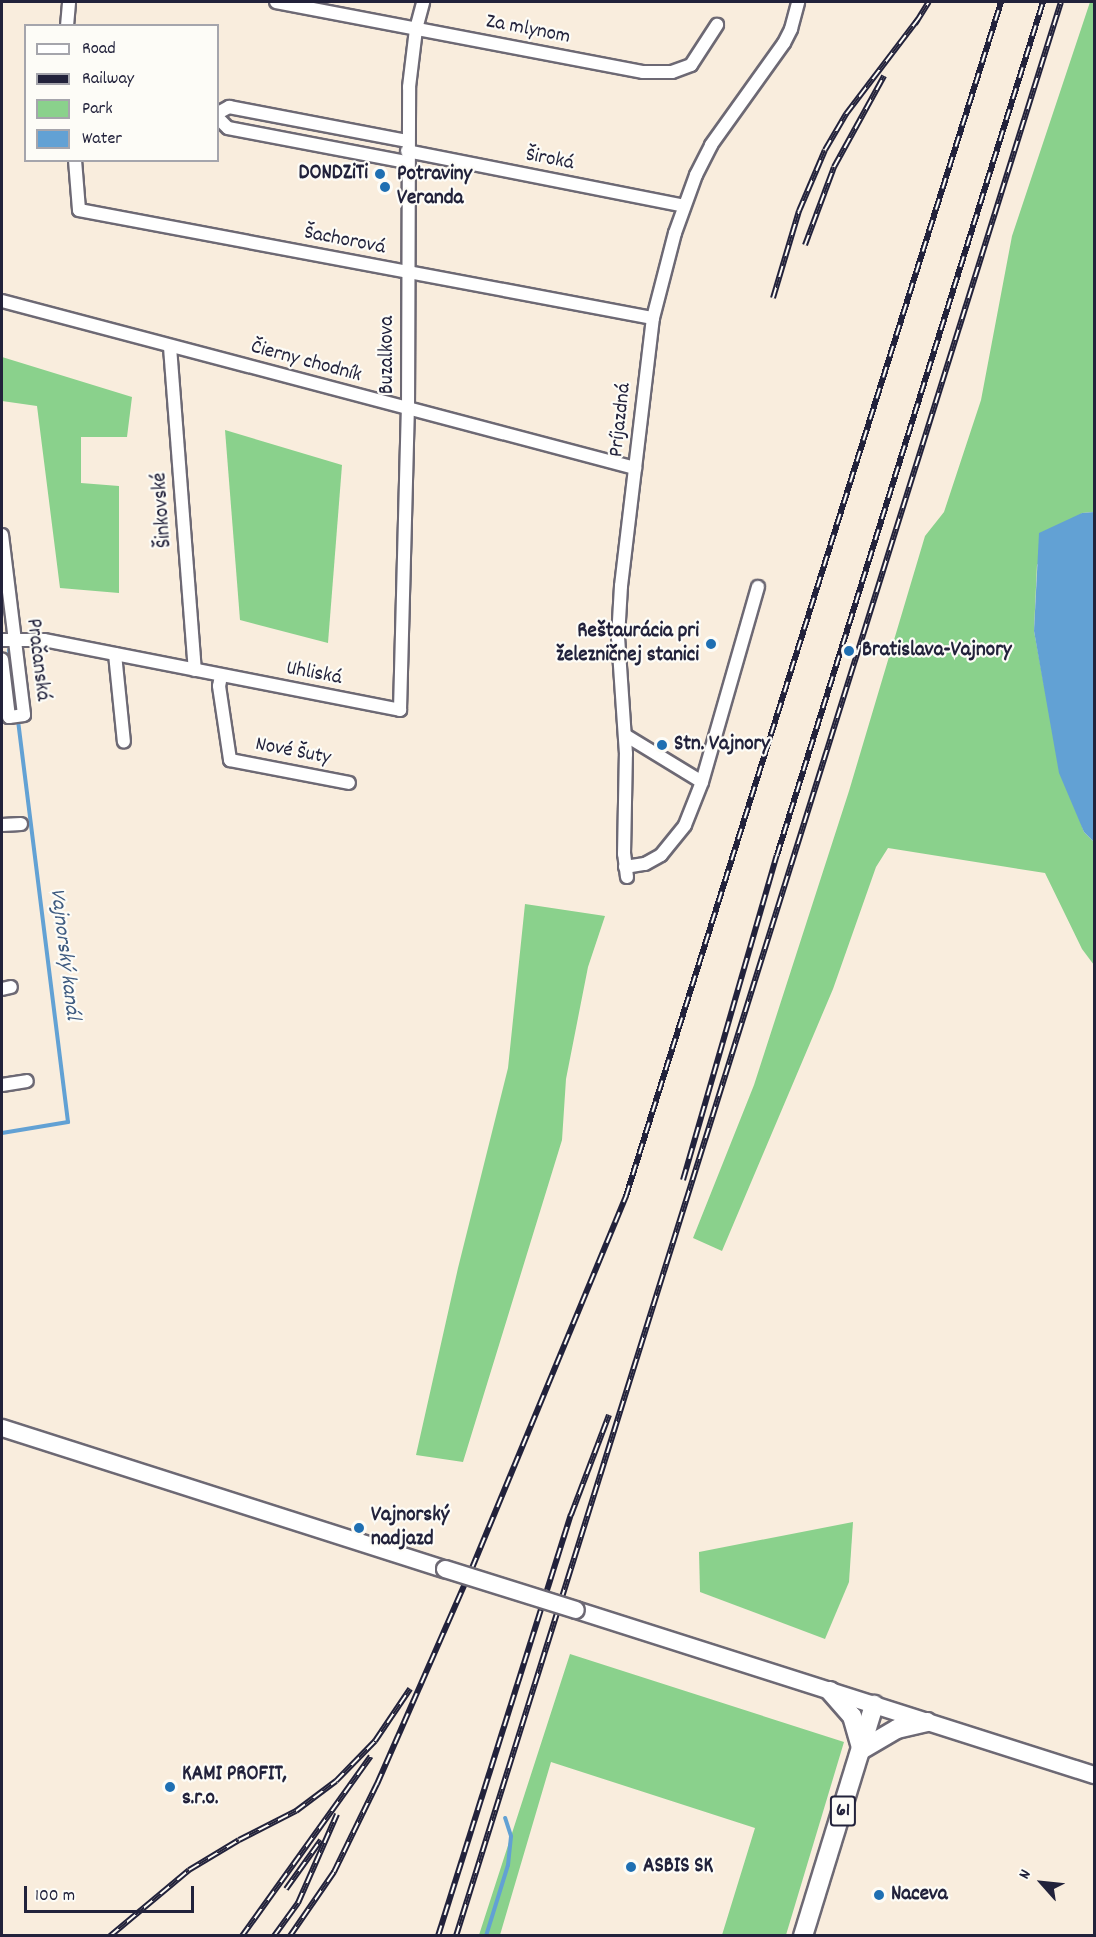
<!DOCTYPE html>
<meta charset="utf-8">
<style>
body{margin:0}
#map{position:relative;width:1096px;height:1937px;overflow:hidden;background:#f9eddd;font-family:Dekko,sans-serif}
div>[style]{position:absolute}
.green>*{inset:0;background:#8ad18c}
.water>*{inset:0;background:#62a1d4}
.stream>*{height:4px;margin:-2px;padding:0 2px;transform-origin:2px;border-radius:2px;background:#62a1d4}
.roads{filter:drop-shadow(2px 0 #6d6974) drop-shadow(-2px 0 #6d6974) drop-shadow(0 2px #6d6974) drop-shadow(0 -2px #6d6974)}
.street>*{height:12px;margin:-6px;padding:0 6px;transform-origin:6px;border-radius:6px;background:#fff}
.secondary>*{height:16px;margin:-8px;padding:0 8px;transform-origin:8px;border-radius:8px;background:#fff}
.primary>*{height:18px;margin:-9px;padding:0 9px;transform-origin:9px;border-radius:9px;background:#fff}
.rail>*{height:6px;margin-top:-3px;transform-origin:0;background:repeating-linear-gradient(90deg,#fdfcf7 0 11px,#22223b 0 22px);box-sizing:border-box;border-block:2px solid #22223b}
.bridges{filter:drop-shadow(2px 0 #6d6974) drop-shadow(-2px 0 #6d6974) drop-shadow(0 2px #6d6974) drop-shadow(0 -2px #6d6974)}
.secondary-bridge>*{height:16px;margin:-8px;padding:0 8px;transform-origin:8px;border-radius:8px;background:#fff}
.dots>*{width:16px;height:16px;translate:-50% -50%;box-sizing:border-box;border:3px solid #fdfcf7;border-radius:50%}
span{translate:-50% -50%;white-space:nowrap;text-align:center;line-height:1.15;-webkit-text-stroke:4.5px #fdfcf7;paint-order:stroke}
.shield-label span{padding:2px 4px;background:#fdfcf7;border:2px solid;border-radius:4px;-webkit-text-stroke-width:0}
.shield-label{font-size:20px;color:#22223b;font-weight:700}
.street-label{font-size:21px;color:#22223b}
.poi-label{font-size:21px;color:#22223b;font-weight:700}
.right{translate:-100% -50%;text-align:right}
.left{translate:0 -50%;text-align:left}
.water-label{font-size:22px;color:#3f5b80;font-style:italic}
.frame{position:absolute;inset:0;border:3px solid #22223b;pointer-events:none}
.legend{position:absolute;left:24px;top:24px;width:195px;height:138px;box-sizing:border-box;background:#fdfcf7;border:2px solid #a5a5ac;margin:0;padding:8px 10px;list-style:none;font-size:18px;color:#22223b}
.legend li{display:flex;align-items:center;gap:12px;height:30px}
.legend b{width:30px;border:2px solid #a5a5ac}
.north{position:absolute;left:1012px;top:1853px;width:60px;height:60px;-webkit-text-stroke:4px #fdfcf7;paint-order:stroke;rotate:297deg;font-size:16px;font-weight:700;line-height:24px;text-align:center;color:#22223b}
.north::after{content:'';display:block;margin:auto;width:21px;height:27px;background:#22223b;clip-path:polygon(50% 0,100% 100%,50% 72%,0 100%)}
.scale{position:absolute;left:24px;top:1886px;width:170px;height:27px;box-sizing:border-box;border:3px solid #22223b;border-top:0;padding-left:8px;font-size:18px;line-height:21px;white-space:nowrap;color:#22223b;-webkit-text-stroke:4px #fdfcf7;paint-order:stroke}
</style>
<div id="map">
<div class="green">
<div style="clip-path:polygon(1090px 2px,1094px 2px,1094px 512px,1082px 513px,1037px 565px,1034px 631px,1056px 749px,1084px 832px,1094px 842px,1094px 965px,1082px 949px,1045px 873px,888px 848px,876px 867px,833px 989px,722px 1251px,693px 1238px,754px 1085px,849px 791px,925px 536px,944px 512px,981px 400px,1012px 236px)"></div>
<div style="clip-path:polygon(2px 357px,132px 397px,127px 437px,81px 437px,81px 483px,119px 486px,119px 593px,60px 588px,37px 406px,2px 401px)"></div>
<div style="clip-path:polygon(225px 430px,342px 465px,328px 643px,240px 620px)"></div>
<div style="clip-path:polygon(525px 904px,605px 916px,588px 967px,566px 1079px,562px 1140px,463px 1462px,416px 1455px,458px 1268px,508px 1068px)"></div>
<div style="clip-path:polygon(853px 1522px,849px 1582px,825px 1639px,700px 1592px,699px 1552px)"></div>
<div style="clip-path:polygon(570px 1654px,844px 1742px,786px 1935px,722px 1935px,755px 1828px,551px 1762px,500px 1935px,479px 1935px)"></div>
</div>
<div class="water">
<div style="clip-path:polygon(1094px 512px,1094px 842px,1084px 832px,1059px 773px,1034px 631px,1039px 533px,1082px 513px)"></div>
</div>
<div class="stream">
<div style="left:9px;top:650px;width:60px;rotate:83.3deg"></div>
<div style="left:2px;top:1133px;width:67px;rotate:-9.5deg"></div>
<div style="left:68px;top:1122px;width:402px;rotate:-97.1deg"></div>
<div style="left:486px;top:1936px;width:74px;rotate:-72.8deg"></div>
<div style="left:508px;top:1865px;width:29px;rotate:-84deg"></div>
<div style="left:511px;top:1836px;width:19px;rotate:-108deg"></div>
</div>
<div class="roads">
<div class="street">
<div style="left:276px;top:2px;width:374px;rotate:10.8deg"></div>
<div style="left:643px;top:72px;width:29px"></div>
<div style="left:672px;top:72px;width:20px;rotate:-20deg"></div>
<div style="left:691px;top:65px;width:48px;rotate:-57deg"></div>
<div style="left:67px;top:26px;width:24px;rotate:-85deg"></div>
<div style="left:218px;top:113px;width:13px;rotate:-29deg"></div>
<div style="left:229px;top:107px;width:182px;rotate:10.8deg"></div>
<div style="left:218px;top:118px;width:14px;rotate:45deg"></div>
<div style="left:228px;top:128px;width:182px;rotate:10.8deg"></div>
<div style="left:407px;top:151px;width:282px;rotate:11.2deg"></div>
<div style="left:75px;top:160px;width:50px;rotate:85.4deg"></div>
<div style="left:79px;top:210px;width:584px;rotate:10.66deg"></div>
<div style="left:2px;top:301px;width:655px;rotate:14.78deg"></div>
<div style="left:170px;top:347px;width:324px;rotate:85.6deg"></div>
<div style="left:2px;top:535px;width:181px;rotate:83deg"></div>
<div style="left:24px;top:715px;width:15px;rotate:172deg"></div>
<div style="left:9px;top:717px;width:58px;rotate:-96.9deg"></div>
<div style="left:2px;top:640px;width:42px"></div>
<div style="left:44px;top:640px;width:363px;rotate:11.1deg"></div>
<div style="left:400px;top:710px;width:301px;rotate:-88.5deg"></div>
<div style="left:408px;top:409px;width:322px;rotate:-89.8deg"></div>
<div style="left:409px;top:87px;width:58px;rotate:-83.1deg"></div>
<div style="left:416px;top:29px;width:28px;rotate:-75deg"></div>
<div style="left:115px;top:654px;width:88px;rotate:84.2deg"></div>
<div style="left:221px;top:676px;width:10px;rotate:101deg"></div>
<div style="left:219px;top:686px;width:75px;rotate:81.5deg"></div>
<div style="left:230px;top:760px;width:121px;rotate:10.9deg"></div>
<div style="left:625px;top:735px;width:90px;rotate:31.4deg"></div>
<div style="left:2px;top:825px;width:19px;rotate:-3deg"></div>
<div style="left:625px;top:867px;width:20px;rotate:-9deg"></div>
<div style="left:645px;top:864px;width:18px;rotate:-29deg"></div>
<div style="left:661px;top:855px;width:38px;rotate:-51deg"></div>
<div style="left:685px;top:825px;width:46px;rotate:-68.4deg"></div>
<div style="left:702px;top:782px;width:203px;rotate:-74deg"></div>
<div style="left:627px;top:877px;width:23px;rotate:-97deg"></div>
<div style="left:624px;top:854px;width:100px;rotate:-88.9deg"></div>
<div style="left:626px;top:754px;width:116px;rotate:-93.9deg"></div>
<div style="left:618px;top:638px;width:52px;rotate:-86.7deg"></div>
<div style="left:621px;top:586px;width:270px;rotate:-83.2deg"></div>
<div style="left:653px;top:318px;width:88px;rotate:-75.5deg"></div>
<div style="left:675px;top:233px;width:62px;rotate:-70.1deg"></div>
<div style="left:696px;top:175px;width:34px;rotate:-63deg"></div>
<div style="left:711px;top:145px;width:125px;rotate:-54.4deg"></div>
<div style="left:784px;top:43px;width:16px;rotate:-63deg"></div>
<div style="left:791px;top:29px;width:28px;rotate:-75deg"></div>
<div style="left:2px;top:989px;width:9px;rotate:-13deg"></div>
<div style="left:2px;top:1085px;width:25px;rotate:-9deg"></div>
</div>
<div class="secondary">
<div style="left:2px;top:1428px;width:465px;rotate:17.7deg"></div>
<div style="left:576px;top:1610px;width:544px;rotate:17.67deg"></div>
</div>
<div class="primary">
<div style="left:830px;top:1691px;width:33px;rotate:49deg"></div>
<div style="left:852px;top:1716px;width:33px;rotate:74deg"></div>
<div style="left:861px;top:1750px;width:42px;rotate:-30.3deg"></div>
<div style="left:897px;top:1729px;width:31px;rotate:-13deg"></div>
<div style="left:803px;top:1936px;width:242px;rotate:-72.9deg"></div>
</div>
</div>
<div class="rail">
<div style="left:915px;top:24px;width:26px;rotate:-58deg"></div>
<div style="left:805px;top:245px;width:83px;rotate:-69.6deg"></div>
<div style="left:834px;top:167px;width:104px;rotate:-61.2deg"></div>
<div style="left:773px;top:298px;width:91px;rotate:-73.4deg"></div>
<div style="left:799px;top:211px;width:66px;rotate:-66.9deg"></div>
<div style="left:825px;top:150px;width:42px;rotate:-59.7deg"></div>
<div style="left:846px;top:114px;width:119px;rotate:-52.8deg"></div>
<div style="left:683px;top:1180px;width:338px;rotate:-73.9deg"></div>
<div style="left:777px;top:855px;width:894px;rotate:-72.68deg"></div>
<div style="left:286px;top:1889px;width:60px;rotate:-54.5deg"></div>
<div style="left:110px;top:1936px;width:103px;rotate:-39.9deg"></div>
<div style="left:189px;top:1870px;width:58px;rotate:-31deg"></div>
<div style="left:239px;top:1840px;width:64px;rotate:-27deg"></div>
<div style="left:296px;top:1811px;width:50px;rotate:-36.9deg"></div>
<div style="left:336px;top:1781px;width:56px;rotate:-45.7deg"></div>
<div style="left:375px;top:1741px;width:63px;rotate:-56.1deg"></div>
<div style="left:242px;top:1936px;width:221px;rotate:-54.4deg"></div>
<div style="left:274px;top:1936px;width:41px;rotate:-54deg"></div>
<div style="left:298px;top:1903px;width:97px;rotate:-66.3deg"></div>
<div style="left:290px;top:1936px;width:78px;rotate:-55.5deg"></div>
<div style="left:334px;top:1872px;width:98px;rotate:-64deg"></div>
<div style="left:377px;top:1784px;width:236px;rotate:-66.3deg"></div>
<div style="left:472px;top:1568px;width:403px;rotate:-67.5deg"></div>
<div style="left:626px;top:1196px;width:1252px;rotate:-72.56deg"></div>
<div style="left:438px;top:1936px;width:442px;rotate:-72.5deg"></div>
<div style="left:571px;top:1515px;width:107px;rotate:-69.2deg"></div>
<div style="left:456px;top:1936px;width:2026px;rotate:-72.63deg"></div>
</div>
<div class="bridges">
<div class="secondary-bridge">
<div style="left:445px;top:1569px;width:137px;rotate:17.4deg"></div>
</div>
</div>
<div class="dots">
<div style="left:380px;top:174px;background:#1f6fb2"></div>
<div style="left:385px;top:187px;background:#1f6fb2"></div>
<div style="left:711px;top:644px;background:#1f6fb2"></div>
<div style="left:849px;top:651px;background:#1f6fb2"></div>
<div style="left:662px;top:745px;background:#1f6fb2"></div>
<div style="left:359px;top:1528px;background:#1f6fb2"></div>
<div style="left:170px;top:1787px;background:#1f6fb2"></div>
<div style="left:631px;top:1867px;background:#1f6fb2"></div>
<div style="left:879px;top:1895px;background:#1f6fb2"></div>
</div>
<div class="shield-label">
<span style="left:843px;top:1811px">61</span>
</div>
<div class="street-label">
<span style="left:528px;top:30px;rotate:11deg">Za mlynom</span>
<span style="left:550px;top:160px;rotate:11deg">Široká</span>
<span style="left:345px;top:241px;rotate:11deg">Šachorová</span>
<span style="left:388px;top:355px;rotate:-90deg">Buzalkova</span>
<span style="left:306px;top:362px;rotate:15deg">Čierny chodník</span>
<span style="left:621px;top:420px;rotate:-84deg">Príjazdná</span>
<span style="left:163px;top:510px;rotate:-94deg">Šinkovské</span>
<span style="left:37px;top:660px;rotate:83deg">Pračanská</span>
<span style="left:314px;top:674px;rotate:11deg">Uhliská</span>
<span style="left:293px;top:752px;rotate:11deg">Nové Šuty</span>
</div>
<div class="poi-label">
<span class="right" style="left:368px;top:174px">DONDZiTi</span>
<span class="left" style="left:397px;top:187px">Potraviny<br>Veranda</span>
<span class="right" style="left:699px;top:644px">Reštaurácia pri<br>železničnej stanici</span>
<span class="left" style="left:862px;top:651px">Bratislava-Vajnory</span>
<span class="left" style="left:674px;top:745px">Stn. Vajnory</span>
<span class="left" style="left:371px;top:1528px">Vajnorský<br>nadjazd</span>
<span class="left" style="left:182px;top:1787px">KAMI PROFIT,<br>s.r.o.</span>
<span class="left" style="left:643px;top:1867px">ASBIS SK</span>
<span class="left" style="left:891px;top:1895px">Naceva</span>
</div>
<div class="water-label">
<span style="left:64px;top:954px;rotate:83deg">Vajnorský kanál</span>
</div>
<div class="frame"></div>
<ul class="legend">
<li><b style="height:8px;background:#fff"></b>Road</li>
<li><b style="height:8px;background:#22223b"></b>Railway</li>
<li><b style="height:16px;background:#8ad18c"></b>Park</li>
<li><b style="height:16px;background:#62a1d4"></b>Water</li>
</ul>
<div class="north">N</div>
<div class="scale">100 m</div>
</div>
